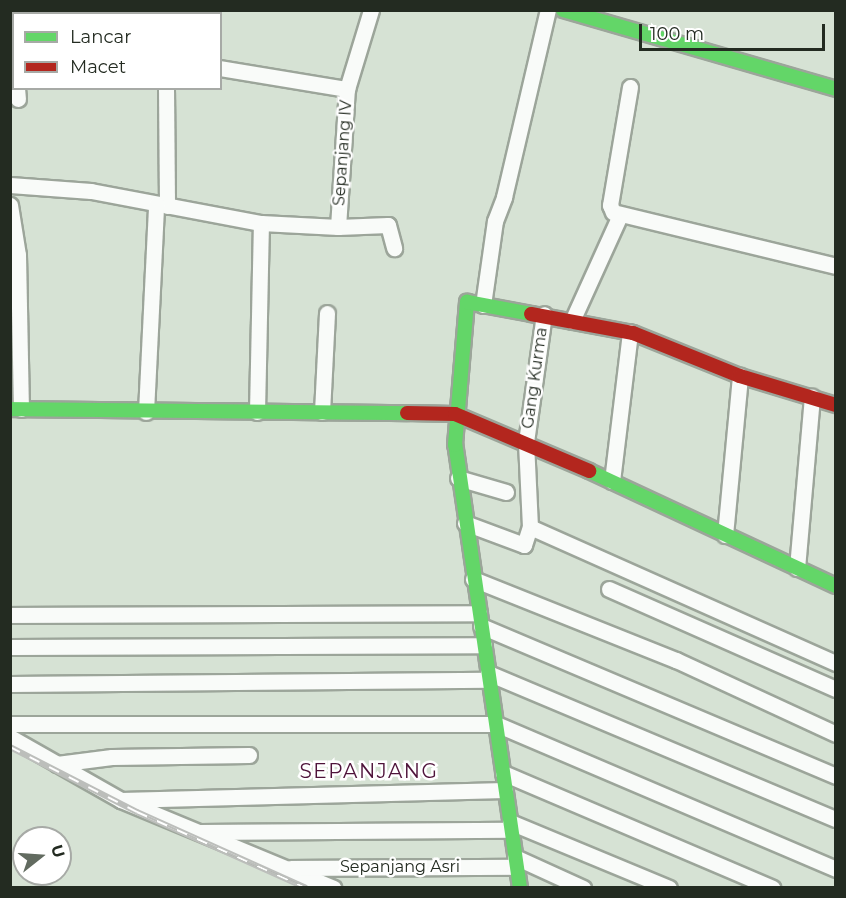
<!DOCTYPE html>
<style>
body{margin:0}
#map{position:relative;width:846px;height:898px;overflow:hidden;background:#d6e2d4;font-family:Montserrat,sans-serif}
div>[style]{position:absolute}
.roads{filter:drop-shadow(2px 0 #9ca59a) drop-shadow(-2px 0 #9ca59a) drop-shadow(0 2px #9ca59a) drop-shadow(0 -2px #9ca59a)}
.street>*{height:15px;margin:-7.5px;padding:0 7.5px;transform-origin:7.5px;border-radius:7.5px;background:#f9fbf9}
.fast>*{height:14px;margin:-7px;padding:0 7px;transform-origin:7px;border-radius:7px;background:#63d668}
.jam>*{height:14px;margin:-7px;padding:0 7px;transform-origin:7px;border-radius:7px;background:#b3261e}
.rail>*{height:6px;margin-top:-3px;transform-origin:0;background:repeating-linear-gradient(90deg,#fff 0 11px,#bcbebb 0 22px);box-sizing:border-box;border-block:2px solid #bcbebb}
span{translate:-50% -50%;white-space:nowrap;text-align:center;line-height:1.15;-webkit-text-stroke:5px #fff;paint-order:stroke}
.street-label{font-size:16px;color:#232b21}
.quarter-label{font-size:20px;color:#4e133a;letter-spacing:1.5px}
.frame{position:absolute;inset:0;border:12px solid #232b21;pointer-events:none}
.legend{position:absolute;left:12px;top:12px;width:210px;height:78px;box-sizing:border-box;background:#fff;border:2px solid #a7aaa6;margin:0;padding:8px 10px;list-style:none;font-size:18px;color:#232b21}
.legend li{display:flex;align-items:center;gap:12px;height:30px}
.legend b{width:30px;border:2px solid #a7aaa6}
.north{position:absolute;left:12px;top:826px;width:60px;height:60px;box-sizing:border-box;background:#fff;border:2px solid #a7aaa6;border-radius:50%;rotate:73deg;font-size:16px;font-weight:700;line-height:24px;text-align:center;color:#232b21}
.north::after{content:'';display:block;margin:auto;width:21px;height:27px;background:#626b60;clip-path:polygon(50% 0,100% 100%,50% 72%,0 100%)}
.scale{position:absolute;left:639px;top:24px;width:186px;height:27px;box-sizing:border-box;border:3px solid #232b21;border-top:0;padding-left:8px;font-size:18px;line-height:21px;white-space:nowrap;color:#232b21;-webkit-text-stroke:4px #fff;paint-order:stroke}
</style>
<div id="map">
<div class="roads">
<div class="street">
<div style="left:172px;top:14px;width:4px;rotate:-76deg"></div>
<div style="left:10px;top:24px;width:4px;rotate:14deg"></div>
<div style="left:220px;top:68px;width:129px;rotate:9.4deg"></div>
<div style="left:630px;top:87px;width:120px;rotate:99.6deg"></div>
<div style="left:610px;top:205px;width:8px;rotate:67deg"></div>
<div style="left:613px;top:212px;width:229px;rotate:13.6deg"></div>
<div style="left:17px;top:88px;width:11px;rotate:85deg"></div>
<div style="left:166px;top:88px;width:118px;rotate:89.5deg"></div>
<div style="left:10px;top:185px;width:81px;rotate:4.2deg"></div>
<div style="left:91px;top:191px;width:173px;rotate:10.7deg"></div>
<div style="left:261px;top:223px;width:77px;rotate:3deg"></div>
<div style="left:338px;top:227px;width:50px;rotate:-2.3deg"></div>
<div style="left:388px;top:225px;width:24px;rotate:75deg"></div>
<div style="left:10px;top:205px;width:51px;rotate:80.9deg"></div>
<div style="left:18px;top:255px;width:154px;rotate:88.9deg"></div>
<div style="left:338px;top:227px;width:138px;rotate:-86.3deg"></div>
<div style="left:347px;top:89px;width:83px;rotate:-73.1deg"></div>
<div style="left:483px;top:305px;width:85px;rotate:-81.9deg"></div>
<div style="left:495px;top:221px;width:26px;rotate:-69deg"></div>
<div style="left:504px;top:197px;width:192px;rotate:-76.8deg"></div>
<div style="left:572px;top:321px;width:116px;rotate:-65.6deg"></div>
<div style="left:146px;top:412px;width:208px;rotate:-87.2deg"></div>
<div style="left:257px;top:412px;width:189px;rotate:-88.8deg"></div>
<div style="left:322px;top:412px;width:99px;rotate:-87.1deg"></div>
<div style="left:458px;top:478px;width:50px;rotate:16.3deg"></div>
<div style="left:612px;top:481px;width:150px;rotate:-83.1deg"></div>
<div style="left:465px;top:523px;width:63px;rotate:20.4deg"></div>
<div style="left:524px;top:545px;width:19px;rotate:-72deg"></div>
<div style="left:530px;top:527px;width:85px;rotate:-92.7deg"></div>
<div style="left:526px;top:442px;width:129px;rotate:-82deg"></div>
<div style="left:530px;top:527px;width:335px;rotate:24deg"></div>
<div style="left:725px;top:535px;width:160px;rotate:-84.6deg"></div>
<div style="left:797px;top:568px;width:172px;rotate:-85deg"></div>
<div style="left:473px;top:579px;width:219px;rotate:21.8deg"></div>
<div style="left:676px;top:660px;width:176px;rotate:24.8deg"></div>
<div style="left:609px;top:589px;width:248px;rotate:23.8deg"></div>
<div style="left:10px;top:615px;width:469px;rotate:-0.2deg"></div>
<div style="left:481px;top:626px;width:385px;rotate:22.9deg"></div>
<div style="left:10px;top:647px;width:474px;rotate:-0.2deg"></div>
<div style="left:488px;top:673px;width:377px;rotate:22.8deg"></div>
<div style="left:10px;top:684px;width:479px;rotate:-0.5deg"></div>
<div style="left:10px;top:724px;width:486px"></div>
<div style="left:496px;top:724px;width:370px;rotate:23.1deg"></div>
<div style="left:10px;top:737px;width:128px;rotate:29.6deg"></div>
<div style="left:121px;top:800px;width:230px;rotate:22.5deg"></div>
<div style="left:57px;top:764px;width:55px;rotate:-7.3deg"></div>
<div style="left:112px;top:757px;width:137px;rotate:-0.8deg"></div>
<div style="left:503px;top:773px;width:293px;rotate:23.1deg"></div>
<div style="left:121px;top:800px;width:384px;rotate:-1.5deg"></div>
<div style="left:510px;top:822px;width:172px;rotate:22.5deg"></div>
<div style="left:199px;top:832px;width:312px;rotate:-0.4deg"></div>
<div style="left:515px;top:857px;width:75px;rotate:24.5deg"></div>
<div style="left:291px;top:868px;width:225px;rotate:-0.3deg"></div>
</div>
<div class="fast">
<div style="left:563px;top:10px;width:284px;rotate:16.1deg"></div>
<div style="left:10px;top:409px;width:397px;rotate:0.6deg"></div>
<div style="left:589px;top:471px;width:272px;rotate:25deg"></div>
<div style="left:520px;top:888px;width:448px;rotate:-98.3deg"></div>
<div style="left:455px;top:445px;width:144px;rotate:-85.2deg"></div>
<div style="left:467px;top:302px;width:65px;rotate:10.6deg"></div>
</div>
<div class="jam">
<div style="left:531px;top:314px;width:104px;rotate:10.6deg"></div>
<div style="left:633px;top:333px;width:115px;rotate:21.9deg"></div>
<div style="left:740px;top:376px;width:100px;rotate:16.8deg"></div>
<div style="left:407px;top:413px;width:48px;rotate:1.2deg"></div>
<div style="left:455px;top:414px;width:146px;rotate:23deg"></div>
</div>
</div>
<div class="rail">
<div style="left:10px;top:747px;width:143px;rotate:27.1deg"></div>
<div style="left:137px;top:812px;width:185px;rotate:24.2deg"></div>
</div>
<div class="street-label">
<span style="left:343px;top:153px;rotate:-86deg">Sepanjang IV</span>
<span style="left:535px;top:378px;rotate:-82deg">Gang Kurma</span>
<span style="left:400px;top:867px">Sepanjang Asri</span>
</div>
<div class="quarter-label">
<span style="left:369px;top:771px">SEPANJANG</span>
</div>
<div class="frame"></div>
<ul class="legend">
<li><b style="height:8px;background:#63d668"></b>Lancar</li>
<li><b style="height:8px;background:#b3261e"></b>Macet</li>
</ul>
<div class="north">U</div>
<div class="scale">100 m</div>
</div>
